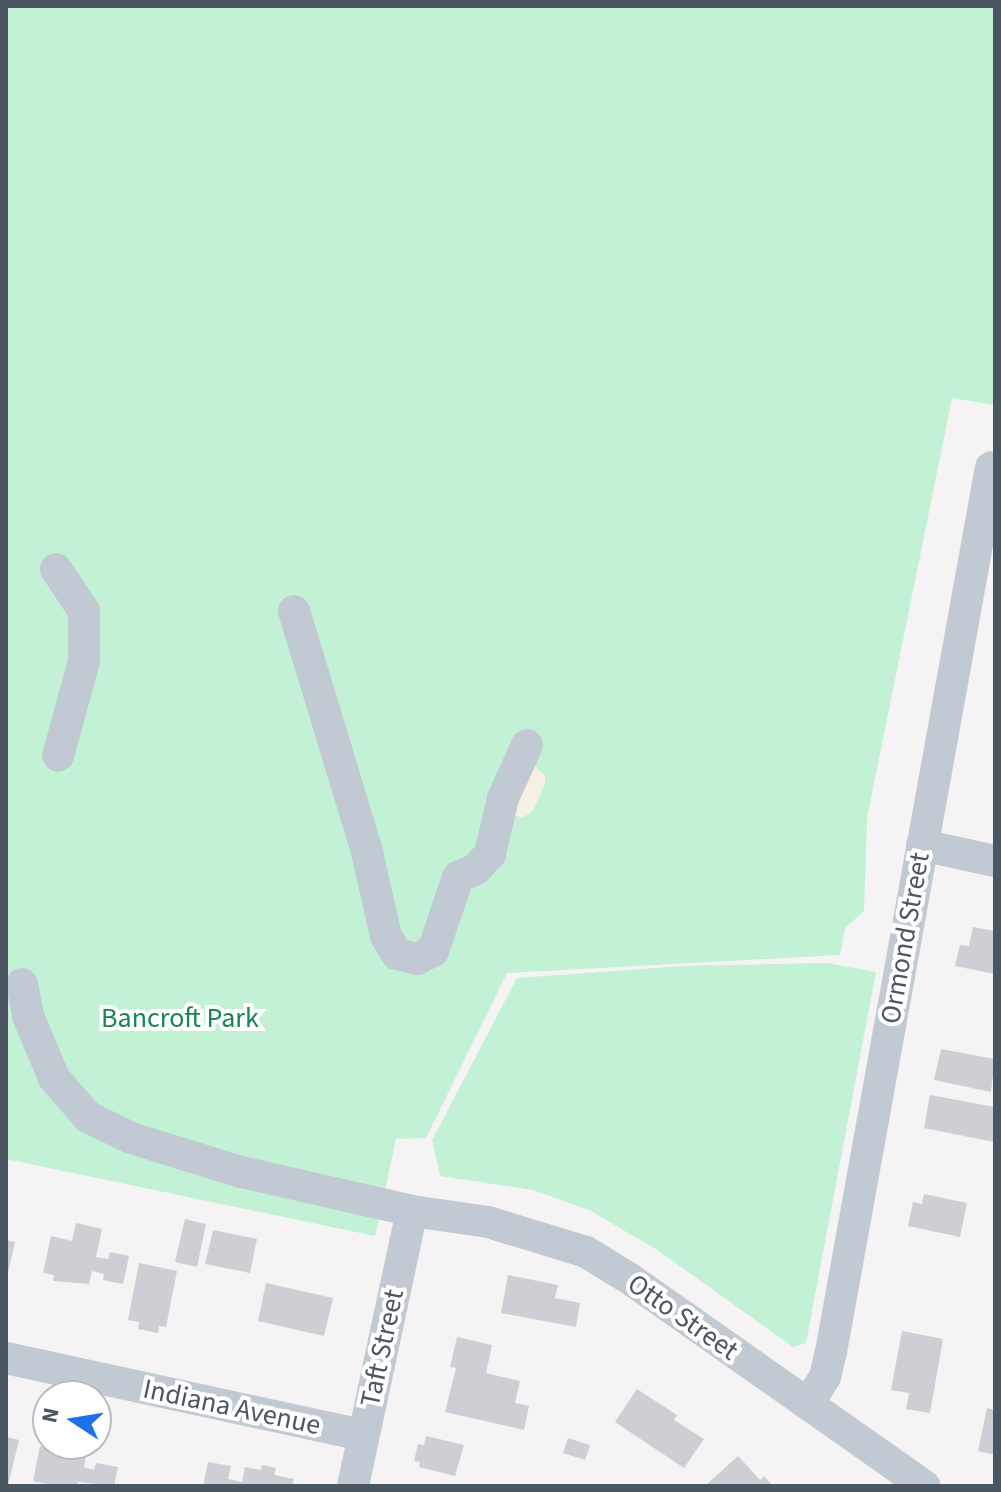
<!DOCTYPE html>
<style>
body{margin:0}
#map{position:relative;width:1001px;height:1492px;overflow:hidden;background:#f5f3f3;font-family:"Source Sans 3",sans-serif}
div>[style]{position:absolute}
.green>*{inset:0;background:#c3f1d5}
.sand>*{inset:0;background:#f5f0e5}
.building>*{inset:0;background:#cdcfd5}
.minor>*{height:32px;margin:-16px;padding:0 16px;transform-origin:16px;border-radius:16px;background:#c1cad2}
span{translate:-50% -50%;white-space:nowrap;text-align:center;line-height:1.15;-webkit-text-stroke:8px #fff;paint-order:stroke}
.street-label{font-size:28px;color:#4a5661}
.park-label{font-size:28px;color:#17864f}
.frame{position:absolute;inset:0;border:8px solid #4a5661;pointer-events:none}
.north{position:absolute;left:32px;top:1380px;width:80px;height:80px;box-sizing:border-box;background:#fff;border:2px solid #b7bbc0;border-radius:50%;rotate:282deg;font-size:22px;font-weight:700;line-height:32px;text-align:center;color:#4a5661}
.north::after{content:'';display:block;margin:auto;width:28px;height:36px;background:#1a73e8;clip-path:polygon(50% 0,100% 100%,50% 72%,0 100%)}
</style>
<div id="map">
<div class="green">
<div style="clip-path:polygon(6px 6px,995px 6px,995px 405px,952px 398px,867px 818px,864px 911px,845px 928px,840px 955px,507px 973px,426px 1138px,396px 1139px,375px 1236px,6px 1159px)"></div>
<div style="clip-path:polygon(827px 963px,876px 972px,806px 1343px,793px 1347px,659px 1251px,589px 1210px,533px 1190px,440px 1176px,432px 1140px,517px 978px,683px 966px)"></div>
</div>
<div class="sand">
<div style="clip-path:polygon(533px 765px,545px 775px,545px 784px,533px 811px,522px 818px,513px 815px)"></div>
</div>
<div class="building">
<div style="clip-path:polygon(973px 927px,995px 931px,995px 974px,955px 966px,960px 945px,969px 946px)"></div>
<div style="clip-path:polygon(941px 1049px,995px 1059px,991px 1092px,934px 1080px)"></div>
<div style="clip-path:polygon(930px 1095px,995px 1107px,994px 1142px,924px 1128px)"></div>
<div style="clip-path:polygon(924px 1194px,967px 1203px,960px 1237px,908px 1226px,913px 1202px,922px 1204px)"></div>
<div style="clip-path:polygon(185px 1219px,206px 1224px,197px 1267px,175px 1262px)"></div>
<div style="clip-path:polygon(76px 1223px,102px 1229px,96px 1257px,108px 1259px,110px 1252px,129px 1256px,123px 1284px,103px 1280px,104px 1274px,92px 1271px,89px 1284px,53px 1281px,54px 1275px,43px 1273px,51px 1236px,72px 1241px)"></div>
<div style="clip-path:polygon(213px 1230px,257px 1239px,250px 1273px,205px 1264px)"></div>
<div style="clip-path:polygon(6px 1240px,15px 1242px,7px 1277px,6px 1277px)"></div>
<div style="clip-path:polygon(139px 1263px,177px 1271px,166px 1327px,159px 1326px,158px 1333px,138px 1329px,139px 1322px,128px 1320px)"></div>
<div style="clip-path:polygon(508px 1275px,558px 1285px,555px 1298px,580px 1303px,576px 1327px,501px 1313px)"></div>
<div style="clip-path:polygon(266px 1283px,333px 1298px,324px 1336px,258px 1321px)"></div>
<div style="clip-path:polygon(902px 1331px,943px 1339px,930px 1413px,906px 1409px,909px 1393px,891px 1390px)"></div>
<div style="clip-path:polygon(457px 1337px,492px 1345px,486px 1373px,520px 1381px,515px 1403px,529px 1406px,524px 1430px,445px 1412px,456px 1368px,450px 1367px)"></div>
<div style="clip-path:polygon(637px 1389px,677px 1415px,674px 1420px,704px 1439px,684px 1468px,615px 1422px)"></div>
<div style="clip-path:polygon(987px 1408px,995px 1410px,995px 1455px,978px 1451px)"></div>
<div style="clip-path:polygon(426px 1436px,464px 1445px,455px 1476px,419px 1467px,420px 1462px,414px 1461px,418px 1444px,424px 1445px)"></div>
<div style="clip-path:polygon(6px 1437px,19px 1440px,8px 1486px,6px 1486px)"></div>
<div style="clip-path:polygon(568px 1438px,590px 1445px,585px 1460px,563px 1453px)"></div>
<div style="clip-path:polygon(58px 1444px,86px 1454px,84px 1467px,94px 1470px,96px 1463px,118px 1467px,114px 1486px,78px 1482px,77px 1486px,55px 1486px,33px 1481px,40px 1446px,56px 1449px)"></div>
<div style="clip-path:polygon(738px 1456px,760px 1480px,764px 1476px,773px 1486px,705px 1486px)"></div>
<div style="clip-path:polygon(208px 1462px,231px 1466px,228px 1479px,242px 1482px,245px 1467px,261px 1470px,262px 1465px,276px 1468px,274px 1475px,294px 1479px,292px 1486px,203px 1486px)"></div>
</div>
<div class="minor">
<div style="left:56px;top:569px;width:50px;rotate:56.3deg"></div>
<div style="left:84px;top:611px;width:50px;rotate:90deg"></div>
<div style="left:84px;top:661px;width:98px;rotate:105.3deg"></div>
<div style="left:294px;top:611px;width:252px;rotate:73.1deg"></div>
<div style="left:367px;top:852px;width:86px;rotate:77.3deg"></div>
<div style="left:386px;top:936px;width:21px;rotate:59deg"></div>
<div style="left:397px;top:954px;width:21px;rotate:14deg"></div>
<div style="left:417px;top:959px;width:18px;rotate:-27deg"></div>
<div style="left:433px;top:951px;width:78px;rotate:-71.3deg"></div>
<div style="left:458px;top:877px;width:20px;rotate:-24deg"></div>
<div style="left:476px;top:869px;width:21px;rotate:-47deg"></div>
<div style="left:490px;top:854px;width:57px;rotate:-76.9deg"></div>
<div style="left:503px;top:798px;width:58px;rotate:-65.6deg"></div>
<div style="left:922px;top:845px;width:75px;rotate:12.4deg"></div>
<div style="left:22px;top:984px;width:33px;rotate:79deg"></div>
<div style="left:28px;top:1016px;width:67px;rotate:67.2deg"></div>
<div style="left:54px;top:1078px;width:52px;rotate:48.9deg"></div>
<div style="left:88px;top:1117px;width:48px;rotate:26deg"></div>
<div style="left:131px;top:1138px;width:115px;rotate:17.2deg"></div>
<div style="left:241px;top:1172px;width:175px;rotate:12.8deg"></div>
<div style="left:412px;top:1211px;width:77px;rotate:8.2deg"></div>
<div style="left:488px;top:1222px;width:102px;rotate:17deg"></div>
<div style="left:586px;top:1252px;width:52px;rotate:31.5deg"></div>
<div style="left:630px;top:1279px;width:360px;rotate:35.1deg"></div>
<div style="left:6px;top:1358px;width:365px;rotate:12.2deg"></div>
<div style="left:808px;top:1404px;width:32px;rotate:-58deg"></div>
<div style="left:825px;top:1377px;width:26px;rotate:-77deg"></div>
<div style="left:831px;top:1352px;width:899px;rotate:-79.75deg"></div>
<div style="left:353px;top:1486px;width:281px;rotate:-77.9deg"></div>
</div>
<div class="street-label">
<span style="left:905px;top:938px;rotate:-80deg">Ormond Street</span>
<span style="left:683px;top:1317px;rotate:35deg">Otto Street</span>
<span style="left:382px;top:1348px;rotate:-78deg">Taft Street</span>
<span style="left:232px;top:1407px;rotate:12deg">Indiana Avenue</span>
</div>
<div class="park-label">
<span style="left:180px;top:1018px">Bancroft Park</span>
</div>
<div class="frame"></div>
<div class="north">N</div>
</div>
